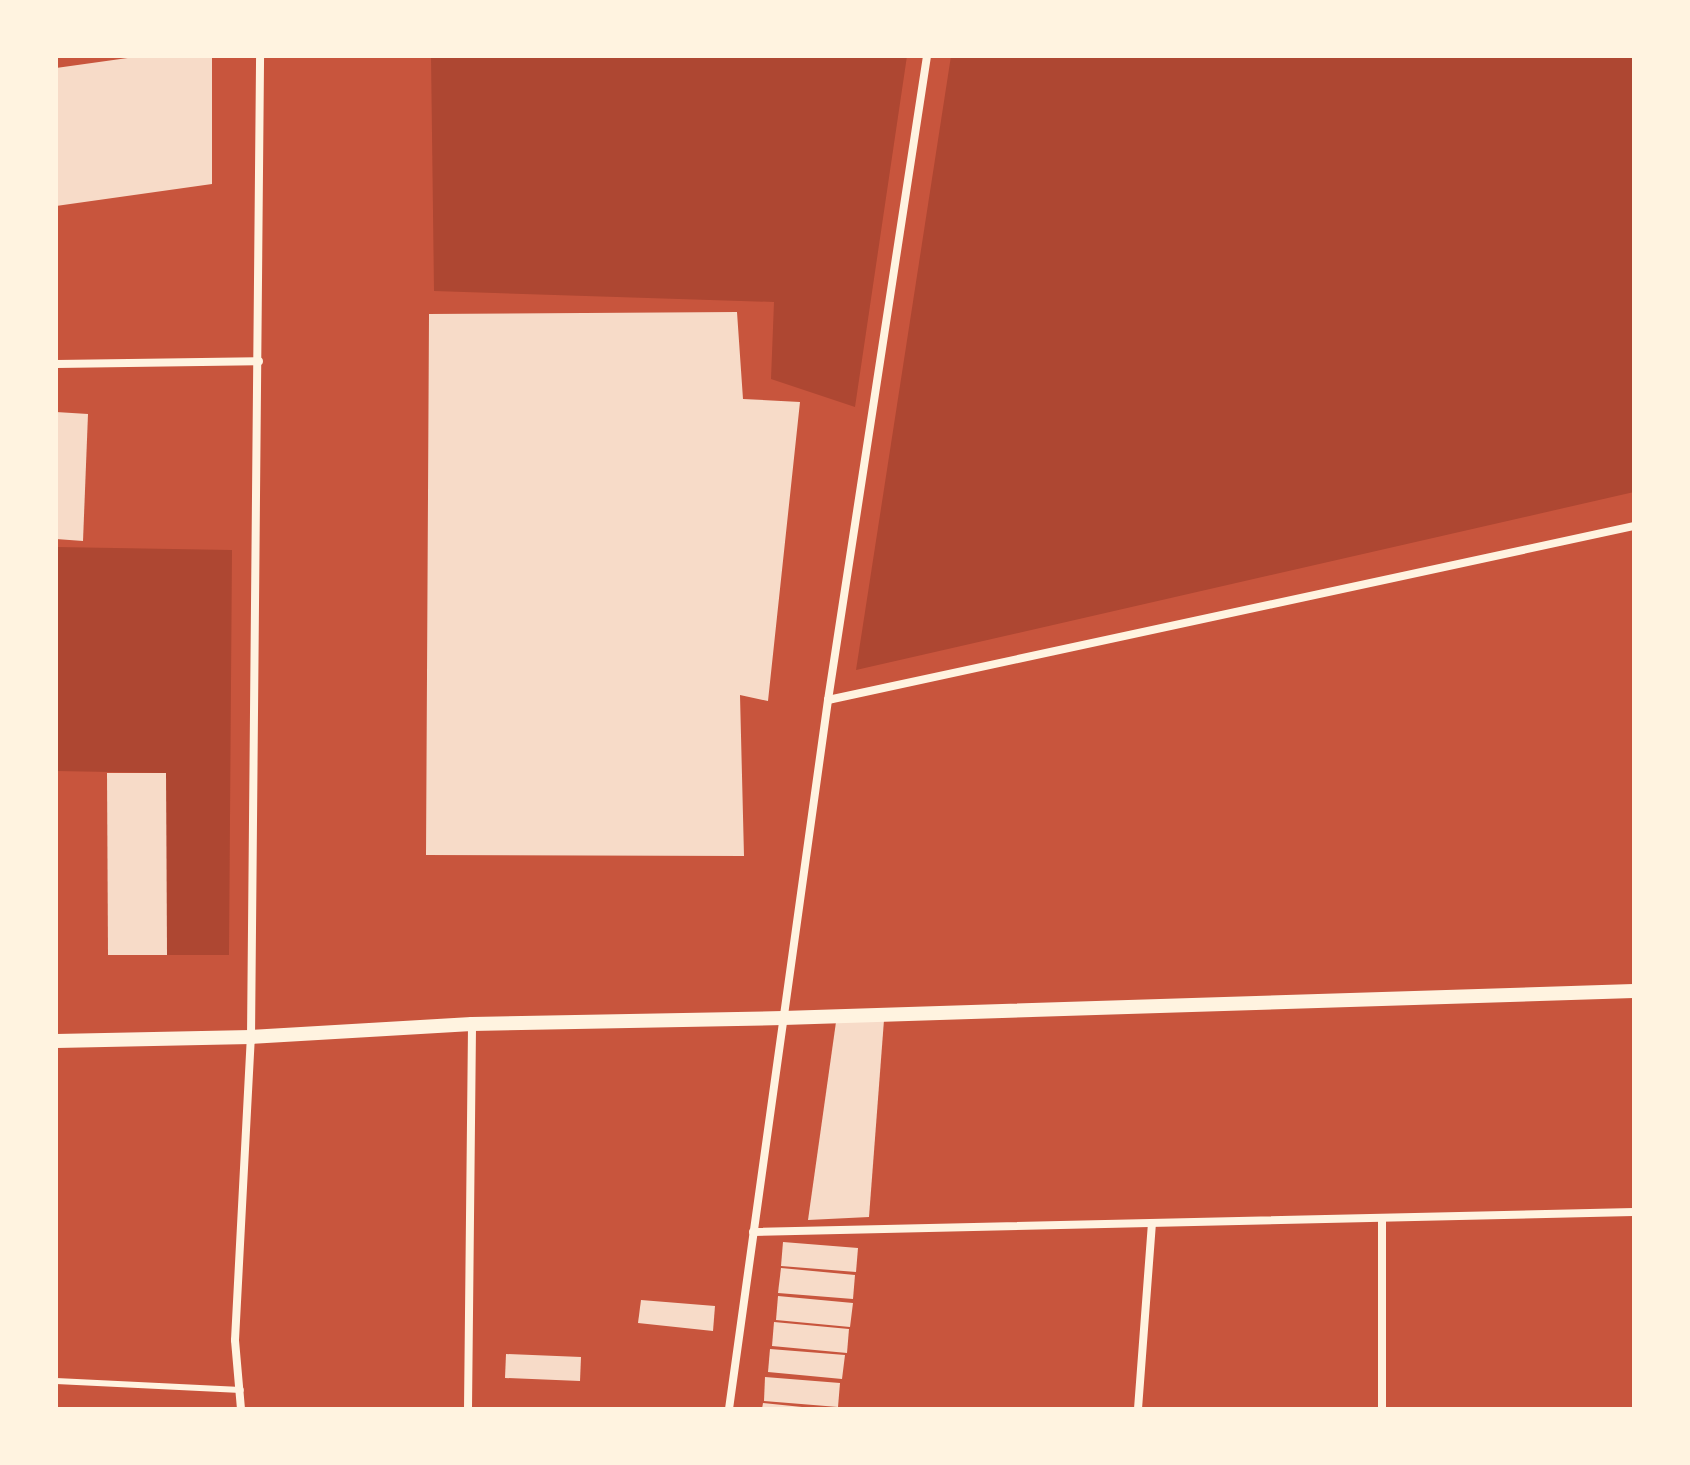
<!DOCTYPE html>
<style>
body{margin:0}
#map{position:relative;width:1690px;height:1465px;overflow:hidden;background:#c8553d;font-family:"Open Sans",sans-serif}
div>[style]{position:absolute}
.green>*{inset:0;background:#ae4732}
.building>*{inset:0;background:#f7dbc8}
.service>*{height:6px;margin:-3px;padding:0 3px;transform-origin:3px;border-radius:3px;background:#fff3e0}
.minor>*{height:8px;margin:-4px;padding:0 4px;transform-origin:4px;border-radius:4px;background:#fff3e0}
.tertiary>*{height:14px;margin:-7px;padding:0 7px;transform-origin:7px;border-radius:7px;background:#fff3e0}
span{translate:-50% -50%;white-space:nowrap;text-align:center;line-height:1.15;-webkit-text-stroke:8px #fff3e0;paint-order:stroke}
.frame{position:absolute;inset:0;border:58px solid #fff3e0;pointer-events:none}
</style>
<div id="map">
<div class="green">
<div style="clip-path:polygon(431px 56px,907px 56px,855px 407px,771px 379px,774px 302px,434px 291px)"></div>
<div style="clip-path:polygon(951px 56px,1634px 56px,1634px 492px,856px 670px)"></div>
<div style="clip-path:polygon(56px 547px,232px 550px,229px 955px,167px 955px,166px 773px,56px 771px)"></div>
</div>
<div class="building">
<div style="clip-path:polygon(142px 56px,212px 56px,212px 184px,56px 206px,56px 68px)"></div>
<div style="clip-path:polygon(737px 312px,743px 399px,800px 402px,768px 701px,740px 695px,744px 856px,426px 855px,429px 314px)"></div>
<div style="clip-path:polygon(56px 412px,88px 414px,83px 541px,56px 539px)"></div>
<div style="clip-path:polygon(107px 773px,166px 773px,167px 955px,108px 955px)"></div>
<div style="clip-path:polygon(884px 1020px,869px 1217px,808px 1220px,836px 1022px)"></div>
<div style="clip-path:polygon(783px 1242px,858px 1248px,856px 1272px,781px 1266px)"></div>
<div style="clip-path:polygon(781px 1268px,855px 1275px,853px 1299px,778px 1293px)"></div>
<div style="clip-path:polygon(778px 1296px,853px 1303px,850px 1327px,776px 1320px)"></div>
<div style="clip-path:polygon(641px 1300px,715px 1306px,713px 1331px,638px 1323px)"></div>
<div style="clip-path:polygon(774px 1322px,849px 1329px,847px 1353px,772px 1346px)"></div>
<div style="clip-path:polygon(770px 1349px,845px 1355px,842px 1379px,768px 1372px)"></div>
<div style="clip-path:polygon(506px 1354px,581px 1357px,580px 1381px,505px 1378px)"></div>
<div style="clip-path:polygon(765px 1377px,840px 1383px,838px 1407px,764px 1401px)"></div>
<div style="clip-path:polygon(763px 1403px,802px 1407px,802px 1409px,762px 1409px)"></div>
</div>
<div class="service">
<div style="left:56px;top:1381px;width:185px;rotate:2.8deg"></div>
</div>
<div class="minor">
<div style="left:56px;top:364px;width:203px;rotate:-0.8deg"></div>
<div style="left:828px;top:700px;width:825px;rotate:-12.18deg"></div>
<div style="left:753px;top:1232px;width:881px;rotate:-1.3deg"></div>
<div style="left:241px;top:1409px;width:69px;rotate:-95deg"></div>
<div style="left:235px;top:1340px;width:303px;rotate:-87deg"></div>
<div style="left:251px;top:1037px;width:981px;rotate:-89.47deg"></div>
<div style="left:468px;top:1409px;width:385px;rotate:-89.4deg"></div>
<div style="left:729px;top:1409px;width:716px;rotate:-82.05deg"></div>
<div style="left:828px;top:700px;width:652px;rotate:-81.26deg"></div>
<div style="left:1138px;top:1409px;width:186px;rotate:-85.7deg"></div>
<div style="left:1382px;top:1409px;width:191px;rotate:-90deg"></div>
</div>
<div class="tertiary">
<div style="left:56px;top:1041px;width:195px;rotate:-1.2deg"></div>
<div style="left:251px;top:1037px;width:221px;rotate:-3.4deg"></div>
<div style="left:472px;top:1024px;width:311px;rotate:-1.1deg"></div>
<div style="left:783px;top:1018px;width:851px;rotate:-1.82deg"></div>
</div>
<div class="frame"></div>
</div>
